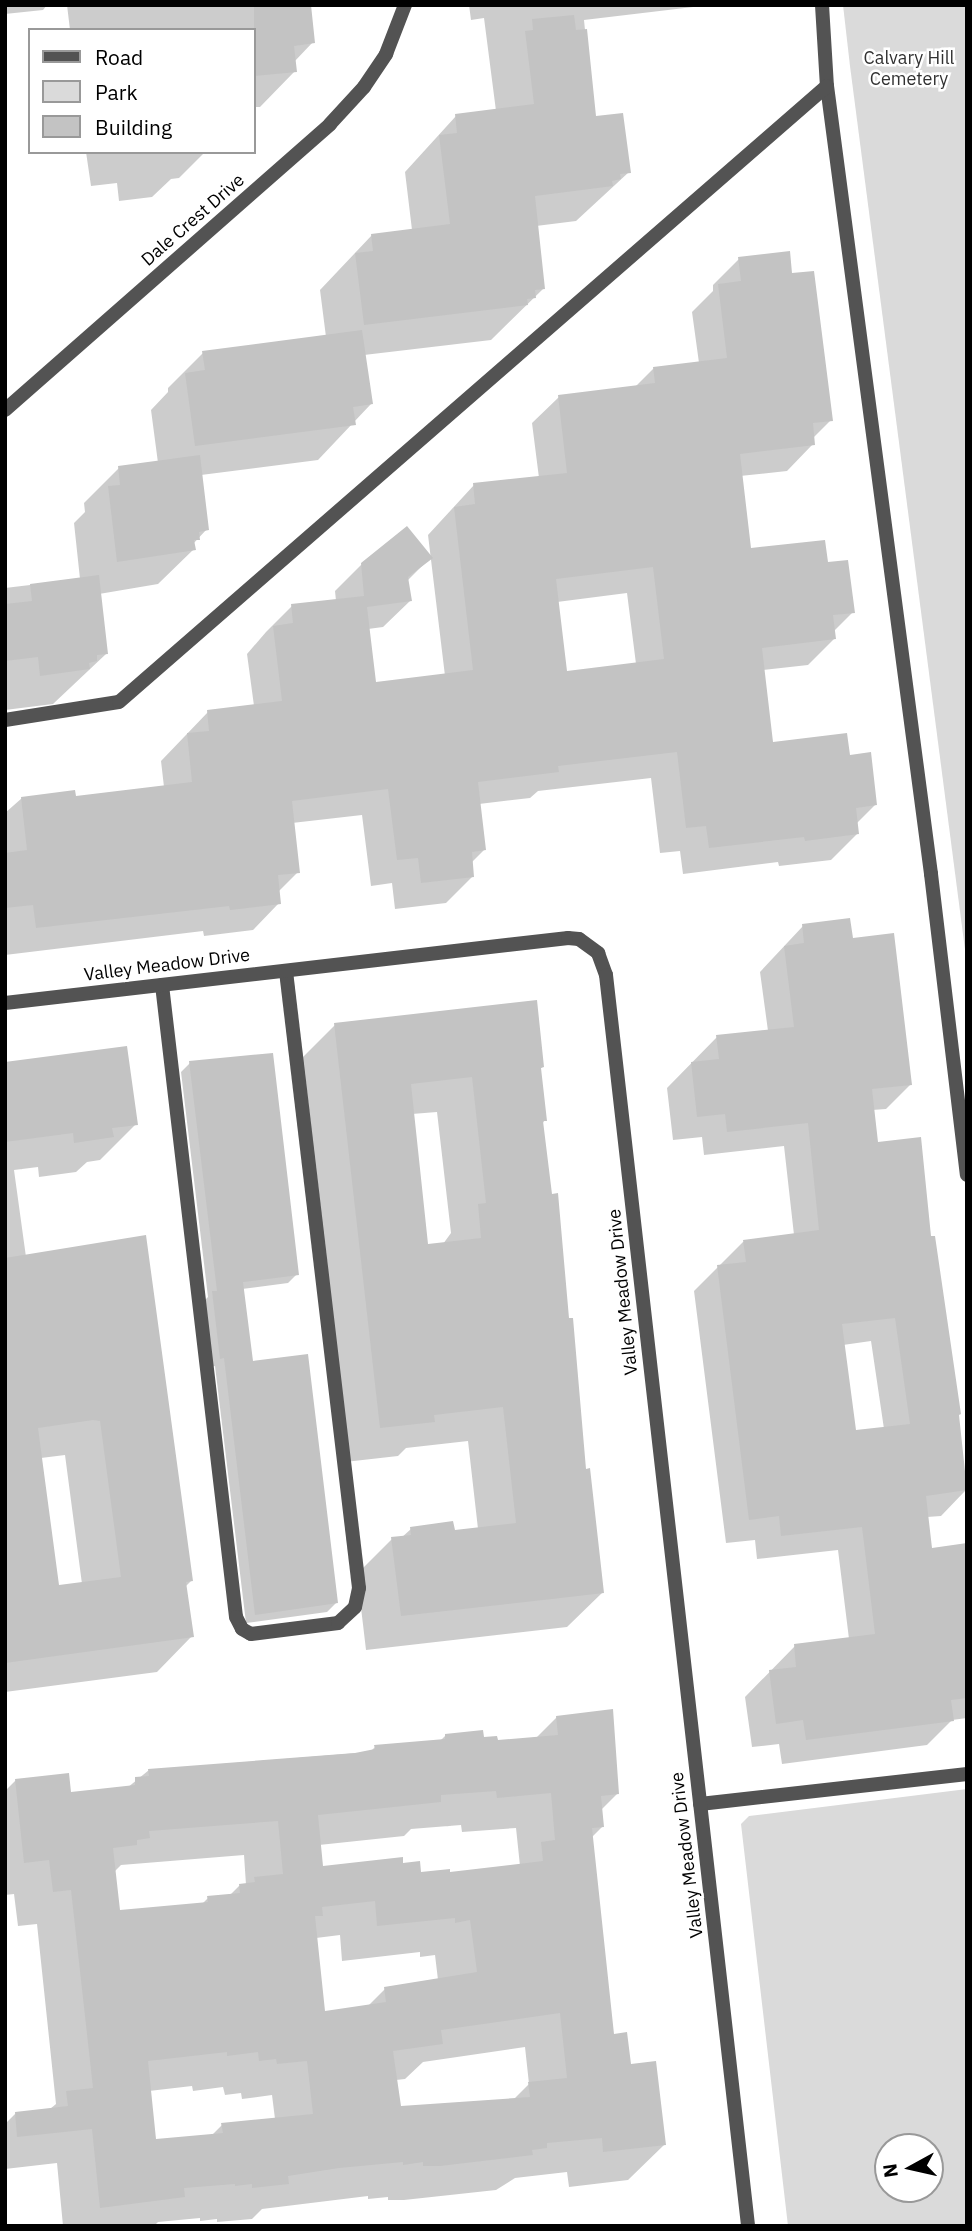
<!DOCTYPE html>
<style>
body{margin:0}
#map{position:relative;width:972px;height:2231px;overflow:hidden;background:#fff;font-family:"IBM Plex Sans",sans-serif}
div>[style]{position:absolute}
.green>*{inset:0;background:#dadada}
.shadow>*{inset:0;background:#0003}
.building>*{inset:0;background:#c3c3c3}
.lane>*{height:14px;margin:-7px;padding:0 7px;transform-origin:7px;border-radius:7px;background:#535353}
.street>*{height:14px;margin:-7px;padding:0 7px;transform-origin:7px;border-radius:7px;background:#535353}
span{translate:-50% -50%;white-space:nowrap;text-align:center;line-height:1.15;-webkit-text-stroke:5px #fff;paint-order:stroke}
.park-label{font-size:18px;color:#313131}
.street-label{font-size:18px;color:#000}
.frame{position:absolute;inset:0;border:7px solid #000;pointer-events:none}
.legend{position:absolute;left:28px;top:28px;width:228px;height:126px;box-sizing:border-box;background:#fff;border:2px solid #999;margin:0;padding:9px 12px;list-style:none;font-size:21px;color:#000}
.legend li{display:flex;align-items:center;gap:14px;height:35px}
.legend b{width:35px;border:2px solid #999}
.north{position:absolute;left:874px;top:2133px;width:70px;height:70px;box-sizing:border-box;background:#fff;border:2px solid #999;border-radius:50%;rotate:262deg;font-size:19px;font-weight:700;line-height:28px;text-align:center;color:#000}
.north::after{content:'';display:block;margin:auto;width:24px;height:32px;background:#000;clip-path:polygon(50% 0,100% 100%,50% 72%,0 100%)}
</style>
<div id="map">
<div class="green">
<div style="clip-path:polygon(843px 5px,967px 5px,967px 965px,850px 66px)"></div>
<div style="clip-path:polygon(evenodd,967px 1789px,967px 2226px,788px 2226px,741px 1824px,749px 1816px,967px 1789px,888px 2147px,930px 2147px,930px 2189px,888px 2189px,888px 2147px)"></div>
</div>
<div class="shadow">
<div style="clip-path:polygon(5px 5px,47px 5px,43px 10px,5px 14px)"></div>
<div style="clip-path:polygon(67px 5px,310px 5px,313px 42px,294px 62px,295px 71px,260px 107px,254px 107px,254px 30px,70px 30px)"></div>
<div style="clip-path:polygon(469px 5px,710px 5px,584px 20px,594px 118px,629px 172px,576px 221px,536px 226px,543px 289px,491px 340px,364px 355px,371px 404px,318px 460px,201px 475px,207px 529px,193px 544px,194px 549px,158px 584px,99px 594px,106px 654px,53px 704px,5px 710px,5px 588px,80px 579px,74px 523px,85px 512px,84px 503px,119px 468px,158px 463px,151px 410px,168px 392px,168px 388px,203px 353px,326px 337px,320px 290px,372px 235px,412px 230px,405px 172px,456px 116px,496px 111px,484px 18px,471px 20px)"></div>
<div style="clip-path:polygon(86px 152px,205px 152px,179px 178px,171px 179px,152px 197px,119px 201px,117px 183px,91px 186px)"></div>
<div style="clip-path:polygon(evenodd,739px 259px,791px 275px,831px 420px,813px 438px,813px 444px,787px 471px,740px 476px,749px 550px,827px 564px,853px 612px,833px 632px,834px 639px,808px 665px,763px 670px,772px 744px,848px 756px,875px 805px,856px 824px,857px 834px,831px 860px,779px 866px,778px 862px,683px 874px,680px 851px,660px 853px,651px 778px,538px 791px,530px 798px,479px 804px,484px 850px,471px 863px,472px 877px,446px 903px,395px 909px,392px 883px,371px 886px,362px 815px,292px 823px,298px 872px,278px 892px,279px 903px,253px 930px,204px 936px,203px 931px,5px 955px,5px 813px,22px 798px,74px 798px,164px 787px,161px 761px,208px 712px,254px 706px,247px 654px,266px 632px,292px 606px,336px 601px,335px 591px,362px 564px,430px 558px,407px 581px,410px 601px,383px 627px,368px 629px,375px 684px,445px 676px,428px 535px,474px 485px,539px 478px,532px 423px,559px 397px,635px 387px,654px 368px,699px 363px,692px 312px,713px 291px,713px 285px,739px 259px,627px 593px,636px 664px,566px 673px,557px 602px,627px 593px)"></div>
<div style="clip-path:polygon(evenodd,803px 926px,851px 940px,910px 1085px,886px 1109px,872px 1110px,876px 1144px,930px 1238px,965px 1491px,941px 1516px,927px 1517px,930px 1550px,967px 1545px,967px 1718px,952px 1720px,927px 1745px,782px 1764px,779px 1744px,752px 1747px,745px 1697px,795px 1646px,849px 1639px,838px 1550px,757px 1559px,755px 1540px,726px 1543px,694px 1291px,743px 1242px,794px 1235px,784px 1146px,704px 1155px,702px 1137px,673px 1140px,667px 1088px,717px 1037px,768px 1031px,760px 972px,803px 926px,871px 1341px,884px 1429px,854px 1432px,843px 1345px,871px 1341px)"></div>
<div style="clip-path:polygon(evenodd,335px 1025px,542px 1067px,539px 1070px,545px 1120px,542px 1124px,584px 1471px,603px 1592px,567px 1627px,366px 1650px,357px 1574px,392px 1539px,401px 1538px,411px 1529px,453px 1532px,478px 1529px,468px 1441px,406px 1448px,398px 1456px,345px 1462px,300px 1060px,335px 1025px,437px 1112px,451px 1233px,443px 1244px,427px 1246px,412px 1114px,437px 1112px)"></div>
<div style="clip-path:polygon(190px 1063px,297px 1274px,288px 1283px,242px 1289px,252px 1363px,336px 1603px,327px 1612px,246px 1623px,215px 1366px,211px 1367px,203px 1302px,208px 1297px,181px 1072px)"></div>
<div style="clip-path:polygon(evenodd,5px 1064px,136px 1124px,100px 1160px,87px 1162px,76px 1172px,39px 1177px,38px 1167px,14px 1170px,26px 1257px,191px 1581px,185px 1587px,192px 1636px,157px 1672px,5px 1692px,5px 1064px,65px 1455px,82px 1584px,58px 1587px,41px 1458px,65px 1455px)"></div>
<div style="clip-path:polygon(evenodd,557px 1717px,617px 1794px,601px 1810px,603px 1826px,591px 1838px,612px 2036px,664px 2145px,628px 2180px,569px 2187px,567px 2172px,515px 2178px,496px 2190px,404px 2200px,388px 2200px,388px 2197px,368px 2199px,368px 2196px,262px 2209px,252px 2219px,217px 2222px,217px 2219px,200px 2221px,200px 2218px,158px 2222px,154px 2226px,63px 2226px,57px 2163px,5px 2169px,5px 2124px,16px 2113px,50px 2109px,56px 2104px,37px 1924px,18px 1926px,14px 1894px,5px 1895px,5px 1791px,16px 1780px,70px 1793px,127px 1788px,149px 1770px,370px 1752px,375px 1747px,440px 1741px,446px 1735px,496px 1742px,535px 1739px,557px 1717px,461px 1825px,462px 1832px,516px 1828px,520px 1866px,449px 1874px,419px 1874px,402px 1865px,321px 1868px,319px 1845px,404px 1836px,411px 1829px,461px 1825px,557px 1717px,244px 1855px,246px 1885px,239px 1886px,229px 1896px,208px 1898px,202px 1904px,119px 1912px,114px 1872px,121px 1865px,244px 1855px,557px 1717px,340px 1935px,342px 1961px,420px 1952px,420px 1957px,435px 1955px,438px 1980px,385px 1989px,367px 2007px,324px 2013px,316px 1938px,340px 1935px,557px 1717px,525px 2047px,529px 2084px,513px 2100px,400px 2108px,396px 2080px,405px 2079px,423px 2062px,525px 2047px,557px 1717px,192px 2086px,193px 2091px,223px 2087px,225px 2095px,241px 2093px,242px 2099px,272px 2095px,275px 2119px,222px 2125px,211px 2136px,154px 2141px,149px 2091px,192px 2086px)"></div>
</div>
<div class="building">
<div style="clip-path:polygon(254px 5px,311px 5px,315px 43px,294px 46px,297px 72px,254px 76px)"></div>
<div style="clip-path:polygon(574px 15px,576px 30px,587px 29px,596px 116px,623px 113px,631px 173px,620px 174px,621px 179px,612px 181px,613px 186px,535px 196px,545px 289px,535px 290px,536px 298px,527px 299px,528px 305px,364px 325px,355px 253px,373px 251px,371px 234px,450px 224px,439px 135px,457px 133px,455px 114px,534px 104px,525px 31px,533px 30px,532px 19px)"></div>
<div style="clip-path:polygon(evenodd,790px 251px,792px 273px,814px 271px,833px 421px,813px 423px,815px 445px,740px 454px,751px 548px,825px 540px,828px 562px,848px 560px,855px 613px,833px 615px,836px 639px,762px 648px,773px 742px,847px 733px,850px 755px,871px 752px,877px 805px,856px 808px,859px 834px,805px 841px,804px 837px,709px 848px,706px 826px,686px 828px,677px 752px,558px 766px,559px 772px,478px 782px,486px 850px,472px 852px,474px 877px,421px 883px,418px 858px,397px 860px,388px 789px,292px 801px,300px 873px,278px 875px,281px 904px,230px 910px,229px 906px,36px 928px,33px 905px,5px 908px,5px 853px,27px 850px,21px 797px,75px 790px,76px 796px,192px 782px,187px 733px,209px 731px,207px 710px,282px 701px,273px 626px,293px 623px,291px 604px,364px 596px,361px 563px,407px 526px,433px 558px,408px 577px,412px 601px,367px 607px,376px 682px,473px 670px,454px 507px,475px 504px,473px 483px,567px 473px,558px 395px,655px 383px,653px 367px,727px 358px,718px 284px,741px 281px,738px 257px,790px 251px,653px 567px,664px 659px,567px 671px,556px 579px,653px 567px)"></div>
<div style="clip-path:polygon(362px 330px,373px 404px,353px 407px,356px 425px,195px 446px,185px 373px,205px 370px,202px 351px)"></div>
<div style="clip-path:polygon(200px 455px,209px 530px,199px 532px,200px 540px,194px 540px,196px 550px,117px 562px,108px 486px,120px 485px,118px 466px)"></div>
<div style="clip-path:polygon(99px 575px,108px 654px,97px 655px,97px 661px,89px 663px,90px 669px,40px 676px,38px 657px,5px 661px,5px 604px,32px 601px,30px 584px)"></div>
<div style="clip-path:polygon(evenodd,850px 918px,853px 938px,894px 933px,912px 1085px,872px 1089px,878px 1142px,921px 1137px,931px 1236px,935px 1236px,961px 1414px,959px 1415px,967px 1490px,926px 1496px,932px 1548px,967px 1543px,967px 1698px,951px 1700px,954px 1721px,806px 1740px,803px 1720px,776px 1724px,769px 1670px,796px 1667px,794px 1644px,875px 1634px,862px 1527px,781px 1536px,779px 1516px,749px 1520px,717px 1265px,746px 1262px,743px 1240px,819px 1230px,808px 1123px,727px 1132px,725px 1114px,697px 1117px,691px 1062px,719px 1059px,716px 1035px,794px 1027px,784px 946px,804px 943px,802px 924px,850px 918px,895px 1318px,910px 1424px,856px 1430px,842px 1324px,895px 1318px)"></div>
<div style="clip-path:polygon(evenodd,537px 1000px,544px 1067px,541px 1068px,547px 1121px,543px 1121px,552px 1194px,558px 1193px,569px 1318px,573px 1318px,586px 1469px,590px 1468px,604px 1593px,401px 1616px,391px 1537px,411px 1535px,410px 1527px,453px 1521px,455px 1530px,516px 1523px,503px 1407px,434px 1415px,435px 1422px,380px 1428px,334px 1023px,537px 1000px,472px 1077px,486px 1203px,478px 1204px,481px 1238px,428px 1244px,411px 1084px,472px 1077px)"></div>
<div style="clip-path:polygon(127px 1046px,138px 1125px,112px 1128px,114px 1137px,74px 1143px,73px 1133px,5px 1142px,5px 1062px)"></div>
<div style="clip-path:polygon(273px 1053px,299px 1275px,243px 1282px,253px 1361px,308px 1354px,338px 1603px,255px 1615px,224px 1358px,220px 1359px,212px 1291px,217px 1291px,189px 1061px)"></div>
<div style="clip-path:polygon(evenodd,146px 1235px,193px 1581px,186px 1582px,194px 1637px,5px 1663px,5px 1258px,146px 1235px,93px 1420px,100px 1421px,121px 1577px,59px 1585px,38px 1428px,93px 1420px)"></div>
<div style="clip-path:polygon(evenodd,613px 1709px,619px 1794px,601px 1796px,604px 1827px,592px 1828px,614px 2034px,627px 2032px,631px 2064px,656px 2061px,666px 2145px,603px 2152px,602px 2138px,547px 2143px,547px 2148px,532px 2150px,533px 2155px,440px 2166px,423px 2166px,423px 2162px,403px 2165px,403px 2162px,339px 2168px,288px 2176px,289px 2184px,252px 2188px,252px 2184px,235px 2186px,235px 2184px,184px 2188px,185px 2197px,100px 2208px,92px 2129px,17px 2137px,15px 2112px,68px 2106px,66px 2091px,93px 2088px,71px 1890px,53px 1892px,49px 1860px,24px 1863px,15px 1779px,69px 1773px,71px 1792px,135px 1785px,135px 1777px,149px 1776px,148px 1769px,355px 1753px,375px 1749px,374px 1745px,445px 1739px,445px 1734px,483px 1730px,484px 1737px,497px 1736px,498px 1740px,558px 1735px,556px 1716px,613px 1709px,496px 1791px,497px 1798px,551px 1793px,555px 1840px,541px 1842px,543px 1861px,450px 1872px,450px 1869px,421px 1872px,420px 1861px,403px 1863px,403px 1857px,323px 1866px,318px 1815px,441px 1802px,441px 1795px,496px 1791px,613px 1709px,278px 1821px,283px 1874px,254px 1877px,255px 1882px,239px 1884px,240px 1893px,207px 1896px,208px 1902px,120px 1910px,113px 1848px,137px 1845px,137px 1840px,150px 1838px,149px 1831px,278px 1821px,613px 1709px,375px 1901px,377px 1926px,455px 1918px,455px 1923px,470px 1920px,477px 1972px,384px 1987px,386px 2002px,325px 2011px,315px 1916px,323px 1916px,322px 1907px,375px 1901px,613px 1709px,560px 2013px,567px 2078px,528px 2082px,530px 2097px,401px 2106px,393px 2051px,443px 2044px,441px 2030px,560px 2013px,613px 1709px,227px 2052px,227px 2056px,258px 2052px,259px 2061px,276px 2059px,277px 2064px,307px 2061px,313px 2114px,221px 2123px,223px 2133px,156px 2139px,148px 2061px,227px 2052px)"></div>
</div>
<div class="lane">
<div style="left:822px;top:5px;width:81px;rotate:86.5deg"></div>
<div style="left:827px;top:86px;width:795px;rotate:82.48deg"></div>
<div style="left:931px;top:874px;width:303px;rotate:83.2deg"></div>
<div style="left:5px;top:720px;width:115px;rotate:-9deg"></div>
<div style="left:119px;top:702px;width:938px;rotate:-41.03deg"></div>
<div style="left:162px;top:985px;width:636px;rotate:83.32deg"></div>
<div style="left:236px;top:1617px;width:13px;rotate:63deg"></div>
<div style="left:242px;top:1629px;width:10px;rotate:29deg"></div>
<div style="left:251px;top:1634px;width:88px;rotate:-7.2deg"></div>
<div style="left:338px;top:1623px;width:23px;rotate:-43deg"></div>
<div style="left:355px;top:1607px;width:19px;rotate:-78deg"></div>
<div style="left:359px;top:1588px;width:621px;rotate:-96.75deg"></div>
<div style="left:700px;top:1804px;width:269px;rotate:-6.4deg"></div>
</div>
<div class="street">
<div style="left:5px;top:410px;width:433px;rotate:-41.3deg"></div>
<div style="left:330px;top:124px;width:50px;rotate:-47.4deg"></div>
<div style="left:364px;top:87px;width:40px;rotate:-56deg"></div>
<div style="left:386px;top:54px;width:53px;rotate:-68.8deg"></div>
<div style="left:5px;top:1003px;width:567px;rotate:-6.59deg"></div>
<div style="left:568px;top:938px;width:11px;rotate:5deg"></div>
<div style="left:579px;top:939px;width:24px;rotate:36deg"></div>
<div style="left:598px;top:953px;width:23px;rotate:70deg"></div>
<div style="left:606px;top:975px;width:1259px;rotate:83.52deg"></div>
</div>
<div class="park-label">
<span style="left:909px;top:69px">Calvary Hill<br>Cemetery</span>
</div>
<div class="street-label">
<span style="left:193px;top:220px;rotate:-41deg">Dale Crest Drive</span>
<span style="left:167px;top:965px;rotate:-7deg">Valley Meadow Drive</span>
<span style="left:623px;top:1292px;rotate:-96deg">Valley Meadow Drive</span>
<span style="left:687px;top:1855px;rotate:-97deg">Valley Meadow Drive</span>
</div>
<div class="frame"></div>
<ul class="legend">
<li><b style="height:9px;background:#535353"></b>Road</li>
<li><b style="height:19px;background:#dadada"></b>Park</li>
<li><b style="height:19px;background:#c3c3c3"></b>Building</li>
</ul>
<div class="north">N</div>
</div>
